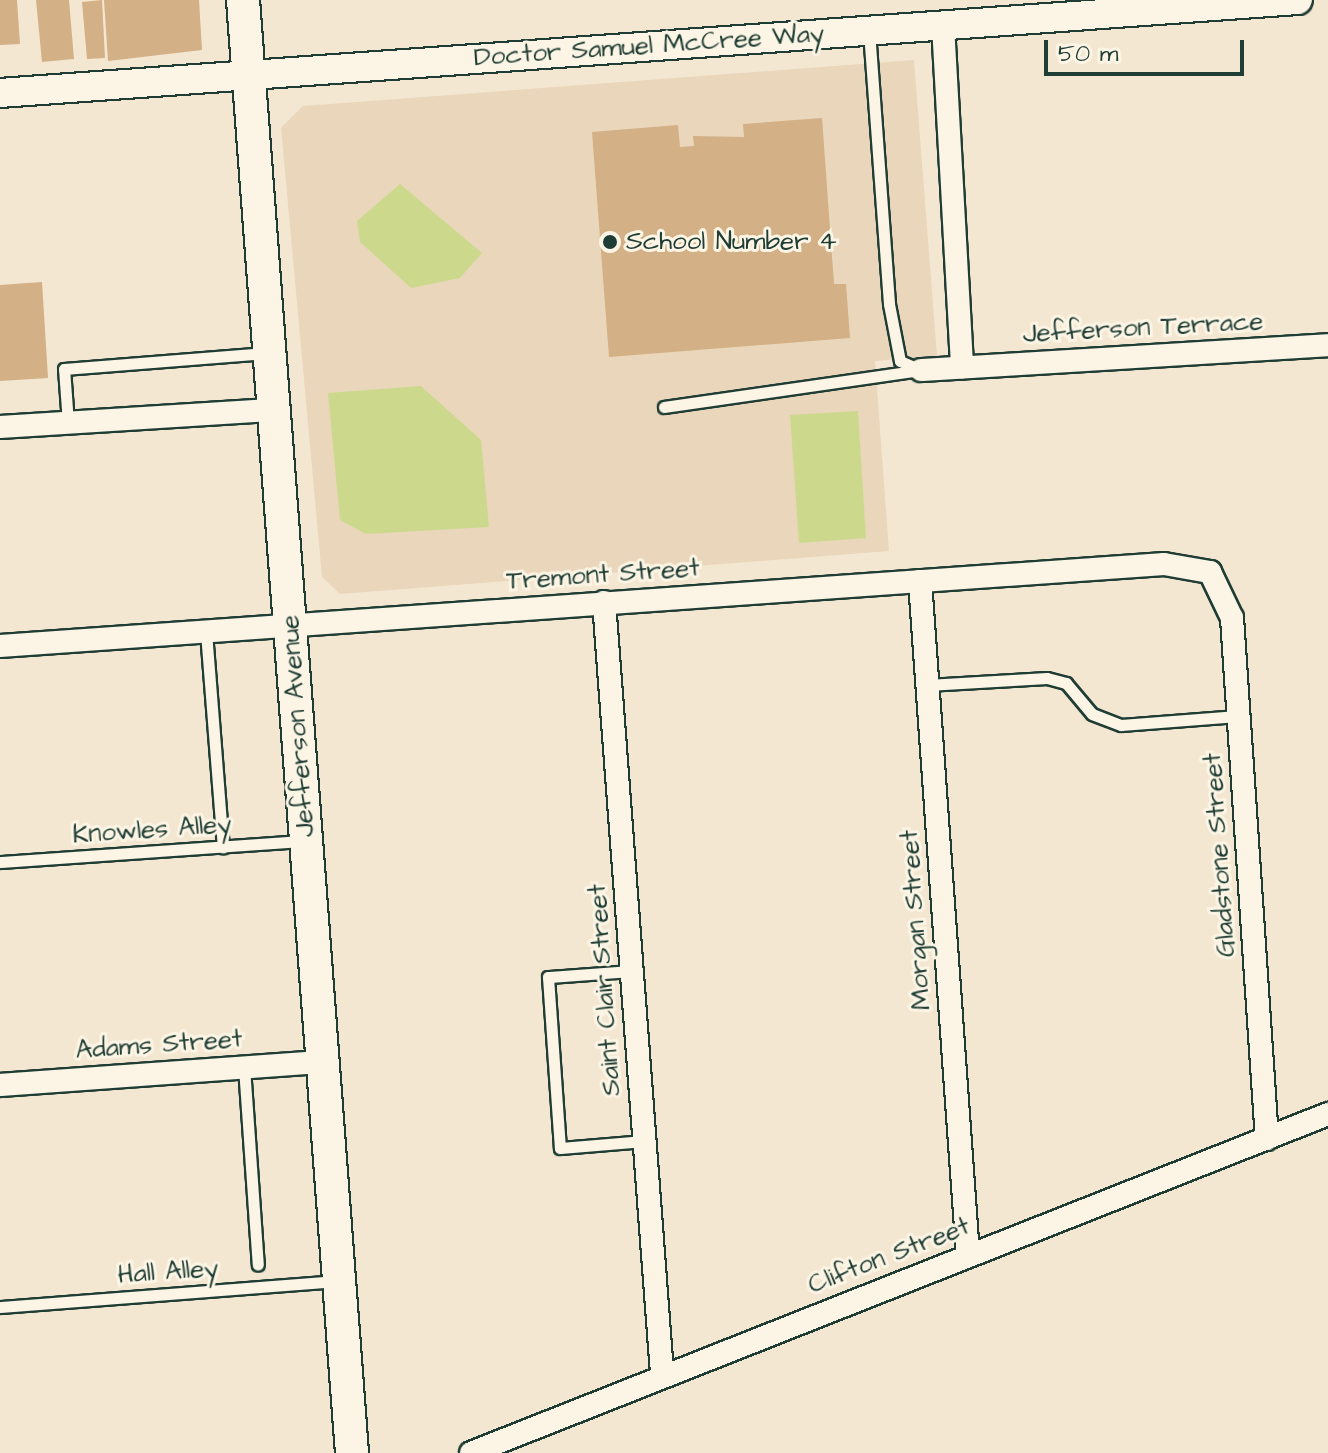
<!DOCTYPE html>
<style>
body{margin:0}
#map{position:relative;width:1328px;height:1453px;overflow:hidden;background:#f4e7d2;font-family:"Architects Daughter",sans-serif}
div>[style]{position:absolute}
.built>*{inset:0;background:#ead6bb}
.green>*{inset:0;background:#ccd98c}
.building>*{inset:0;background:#d3b085}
.roads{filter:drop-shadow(2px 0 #1f3d34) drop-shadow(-2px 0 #1f3d34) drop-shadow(0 2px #1f3d34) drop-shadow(0 -2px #1f3d34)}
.service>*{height:11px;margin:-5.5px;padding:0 5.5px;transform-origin:5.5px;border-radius:5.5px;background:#fcf5e5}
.minor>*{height:22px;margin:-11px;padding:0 11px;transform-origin:11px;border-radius:11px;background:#fcf5e5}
.tertiary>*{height:28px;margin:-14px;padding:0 14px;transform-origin:14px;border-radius:14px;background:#fcf5e5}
.secondary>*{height:32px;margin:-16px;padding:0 16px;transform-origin:16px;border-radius:16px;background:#fcf5e5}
.dots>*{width:22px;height:22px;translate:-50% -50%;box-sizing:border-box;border:4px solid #fcf5e5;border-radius:50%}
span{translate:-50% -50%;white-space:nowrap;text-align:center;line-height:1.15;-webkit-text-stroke:6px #fcf5e5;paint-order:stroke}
.street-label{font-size:26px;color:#1f3d34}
.poi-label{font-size:26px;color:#1f3d34}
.left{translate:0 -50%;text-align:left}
.scale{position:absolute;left:1044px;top:40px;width:200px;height:36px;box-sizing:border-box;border:4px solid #1f3d34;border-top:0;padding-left:10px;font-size:24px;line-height:28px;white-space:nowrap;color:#1f3d34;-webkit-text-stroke:6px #fcf5e5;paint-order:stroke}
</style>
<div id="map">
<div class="built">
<div style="clip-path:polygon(914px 60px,937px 356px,875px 361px,889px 551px,340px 594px,322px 577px,281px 128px,303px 106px)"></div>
</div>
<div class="green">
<div style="clip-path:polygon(400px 184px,482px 253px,460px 278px,411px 288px,360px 242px,357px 221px)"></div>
<div style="clip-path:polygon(421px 386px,481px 440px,489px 527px,366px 534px,340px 520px,328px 393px)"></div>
<div style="clip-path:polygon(858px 411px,866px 538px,799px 543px,790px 415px)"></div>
</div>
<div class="building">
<div style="clip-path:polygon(0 0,17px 0,20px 44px,0 45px)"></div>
<div style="clip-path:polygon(36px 0,69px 0,74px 59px,42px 62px)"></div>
<div style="clip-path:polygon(102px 0,105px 58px,87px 59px,82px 2px)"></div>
<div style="clip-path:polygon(104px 0,199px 0,202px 50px,108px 61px)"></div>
<div style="clip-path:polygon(822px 118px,834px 284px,846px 284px,850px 338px,609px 357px,592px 132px,678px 125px,680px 147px,694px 146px,693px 136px,744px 137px,743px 124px)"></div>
<div style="clip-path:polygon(42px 282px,48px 378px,0 381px,0 285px)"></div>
</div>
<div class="roads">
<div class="service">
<div style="left:869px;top:31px;width:274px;rotate:85.8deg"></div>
<div style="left:889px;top:304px;width:58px;rotate:79.1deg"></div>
<div style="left:900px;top:361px;width:23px;rotate:23deg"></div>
<div style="left:664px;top:407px;width:260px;rotate:-8.2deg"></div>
<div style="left:68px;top:423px;width:54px;rotate:-94.2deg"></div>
<div style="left:64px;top:369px;width:206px;rotate:-4.5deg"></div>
<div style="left:206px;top:632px;width:216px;rotate:85.5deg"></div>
<div style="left:927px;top:685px;width:120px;rotate:-3.3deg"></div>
<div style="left:1047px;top:678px;width:20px;rotate:15deg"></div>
<div style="left:1066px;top:683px;width:40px;rotate:50deg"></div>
<div style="left:1092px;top:714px;width:31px;rotate:21deg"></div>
<div style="left:1121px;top:725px;width:117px;rotate:-4.4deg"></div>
<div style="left:0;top:862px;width:304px;rotate:-4deg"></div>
<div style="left:632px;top:971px;width:84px;rotate:175.9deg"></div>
<div style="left:548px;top:977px;width:171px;rotate:86deg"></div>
<div style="left:560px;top:1148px;width:85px;rotate:-4.7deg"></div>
<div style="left:244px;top:1067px;width:198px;rotate:86deg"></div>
<div style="left:0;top:1307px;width:336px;rotate:-4.4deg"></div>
</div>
<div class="minor">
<div style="left:943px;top:25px;width:343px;rotate:86.8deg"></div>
<div style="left:921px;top:370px;width:408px;rotate:-3.5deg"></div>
<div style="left:0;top:427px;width:275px;rotate:-3.6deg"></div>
<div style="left:920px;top:581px;width:676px;rotate:85.93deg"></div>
<div style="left:604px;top:602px;width:773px;rotate:85.7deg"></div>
<div style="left:0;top:646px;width:1167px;rotate:-4.03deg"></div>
<div style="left:1164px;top:564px;width:47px;rotate:9.9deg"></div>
<div style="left:1210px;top:572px;width:51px;rotate:64.4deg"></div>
<div style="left:1232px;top:618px;width:522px;rotate:86.16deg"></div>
<div style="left:0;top:1085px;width:324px;rotate:-4.1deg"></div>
<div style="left:471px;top:1453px;width:922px;rotate:-21.58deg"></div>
</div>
<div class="tertiary">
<div style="left:0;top:93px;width:1301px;rotate:-4.1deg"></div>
</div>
<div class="secondary">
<div style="left:243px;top:0;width:1457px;rotate:85.71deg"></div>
</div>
</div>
<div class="dots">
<div style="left:610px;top:242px;background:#1f3d34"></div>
</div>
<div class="street-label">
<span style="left:649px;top:46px;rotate:-4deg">Doctor Samuel McCree Way</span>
<span style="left:1143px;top:328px;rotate:-3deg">Jefferson Terrace</span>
<span style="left:603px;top:575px;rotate:-4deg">Tremont Street</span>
<span style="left:298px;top:726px;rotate:-94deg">Jefferson Avenue</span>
<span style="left:152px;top:830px;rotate:-4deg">Knowles Alley</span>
<span style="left:1220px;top:855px;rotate:-94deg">Gladstone Street</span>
<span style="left:916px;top:920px;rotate:-94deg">Morgan Street</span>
<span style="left:605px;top:990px;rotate:-94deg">Saint Clair Street</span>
<span style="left:159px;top:1045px;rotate:-4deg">Adams Street</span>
<span style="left:889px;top:1256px;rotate:-21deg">Clifton Street</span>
<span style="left:168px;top:1272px;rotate:-4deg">Hall Alley</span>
</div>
<div class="poi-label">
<span class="left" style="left:626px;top:242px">School Number 4</span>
</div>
<div class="scale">50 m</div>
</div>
